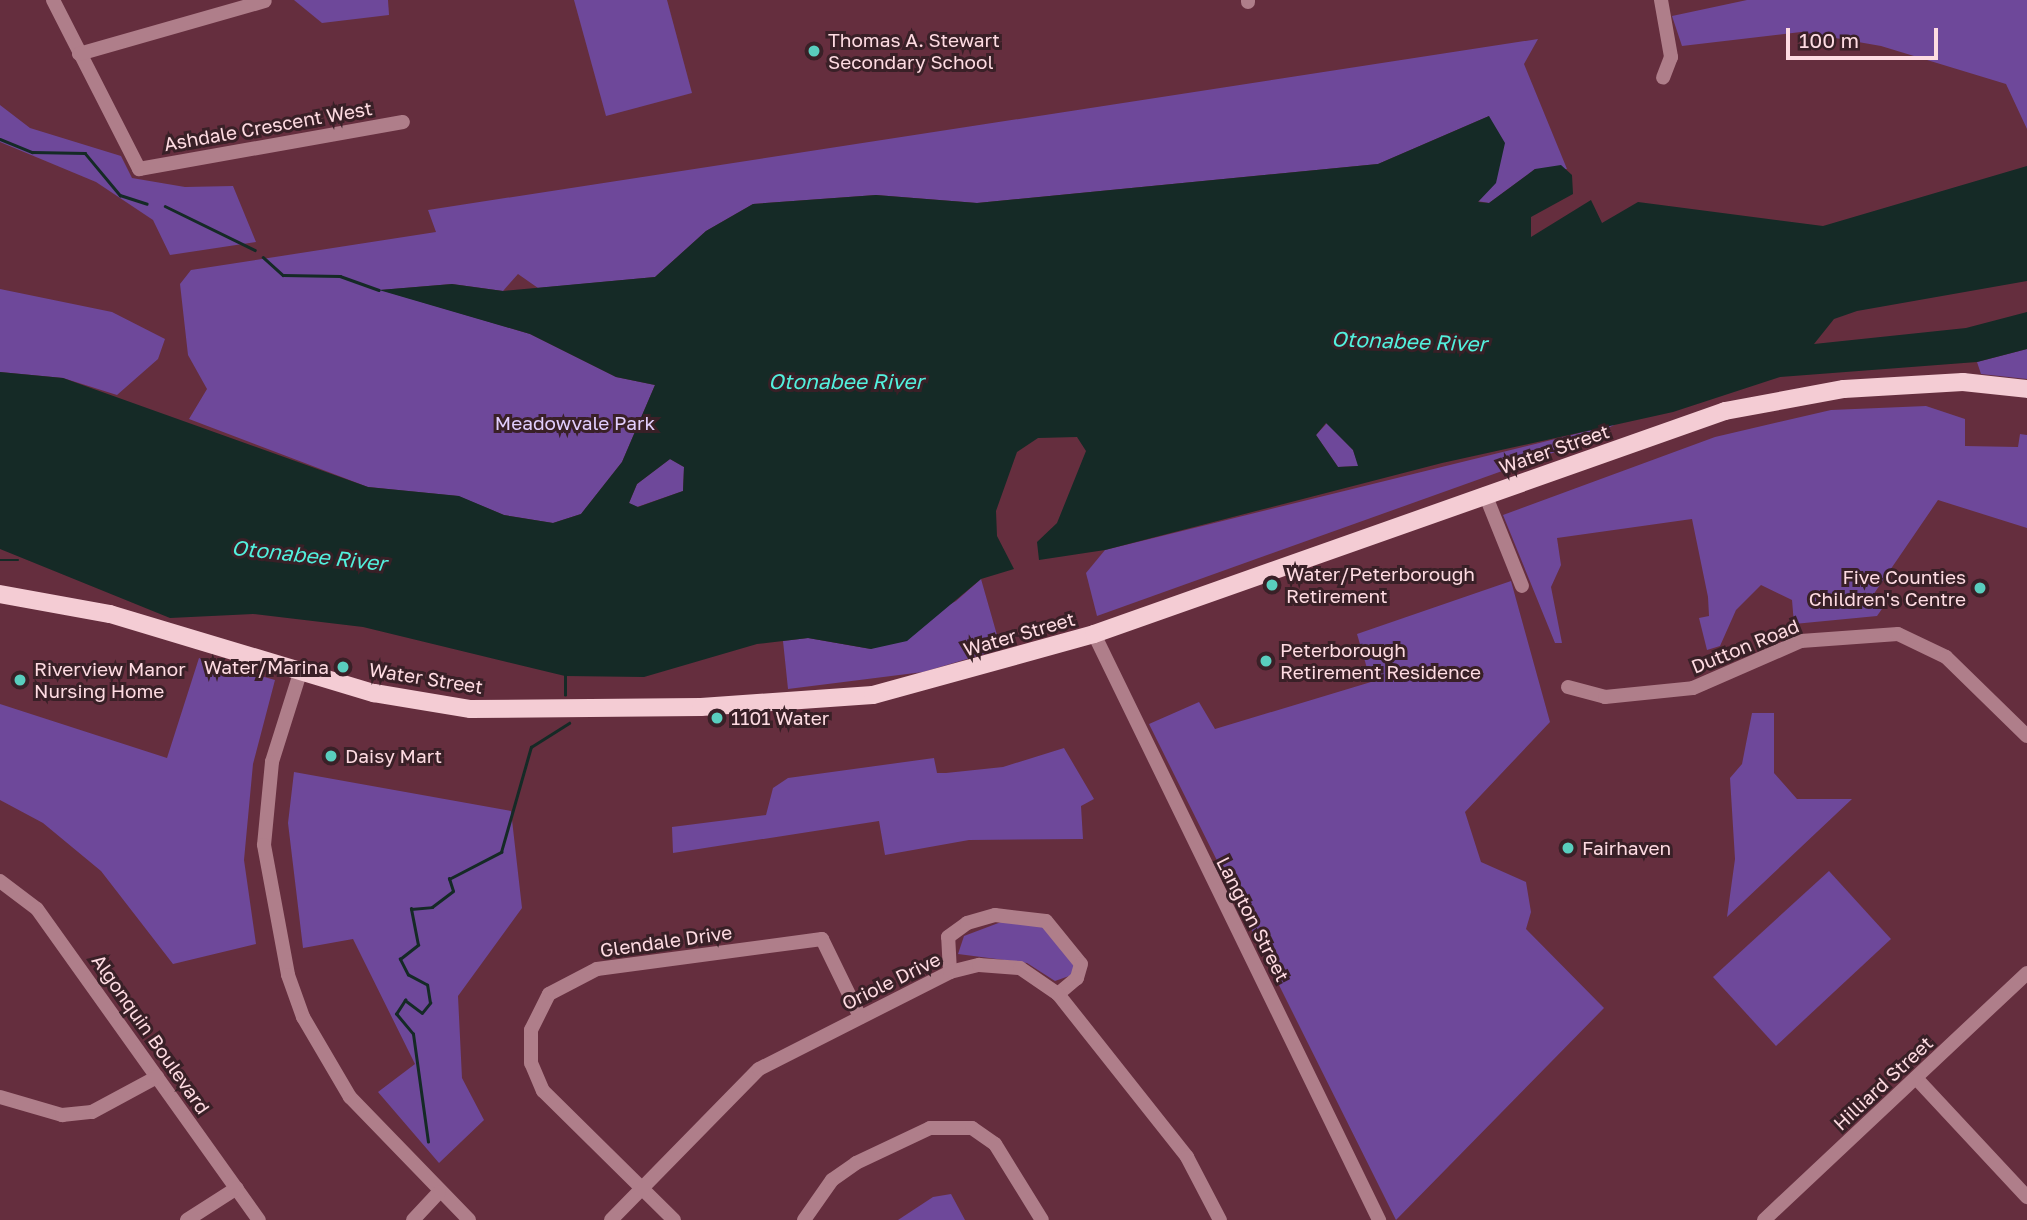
<!DOCTYPE html>
<style>
body{margin:0}
#map{position:relative;width:2027px;height:1220px;overflow:hidden;background:#652e3e;font-family:"Golos Text",sans-serif}
div>[style]{position:absolute}
.green>*{inset:0;background:#6e489a}
.water>*{inset:0;background:#152a26}
.stream>*{height:2.5px;margin:-1.25px;padding:0 1.25px;transform-origin:1.25px;border-radius:1.25px;background:#152a26}
.minor>*{height:14px;margin:-7px;padding:0 7px;transform-origin:7px;border-radius:7px;background:#af7e8a}
.major>*{height:18px;margin:-9px;padding:0 9px;transform-origin:9px;border-radius:9px;background:#f4ccd4}
.dots>*{width:19px;height:19px;translate:-50% -50%;box-sizing:border-box;border:4px solid #392027;border-radius:50%}
span{translate:-50% -50%;white-space:nowrap;text-align:center;line-height:1.15;-webkit-text-stroke:6px #392027;paint-order:stroke}
.poi-label{font-size:19px;color:#fedbe2}
.left{translate:0 -50%;text-align:left}
.right{translate:-100% -50%;text-align:right}
.street-label{font-size:19px;color:#fedbe2}
.park-label{font-size:19px;color:#e2cffe}
.water-label{font-size:21px;color:#52f0dd;font-style:italic}
.scale{position:absolute;left:1786px;top:28px;width:152px;height:32px;box-sizing:border-box;border:4px solid #fedbe2;border-top:0;padding-left:9px;font-size:21px;line-height:24px;white-space:nowrap;color:#fedbe2;-webkit-text-stroke:5px #392027;paint-order:stroke}
</style>
<div id="map">
<div class="green">
<div style="clip-path:polygon(294px 0,388px 0,389px 15px,322px 23px)"></div>
<div style="clip-path:polygon(574px 0,667px 0,692px 93px,606px 116px)"></div>
<div style="clip-path:polygon(1747px 0,2027px 0,2027px 129px,2006px 84px,1881px 46px,1801px 32px,1682px 46px,1672px 16px)"></div>
<div style="clip-path:polygon(1538px 39px,1524px 64px,1567px 169px,1535px 169px,1489px 203px,1477px 201px,1489px 116px,1378px 164px,977px 203px,876px 195px,753px 204px,706px 231px,655px 277px,538px 288px,518px 274px,503px 291px,452px 284px,381px 290px,530px 334px,616px 377px,655px 385px,622px 462px,581px 514px,553px 523px,504px 515px,458px 496px,368px 487px,189px 419px,207px 389px,188px 355px,180px 284px,191px 270px,436px 232px,428px 210px)"></div>
<div style="clip-path:polygon(0 105px,30px 128px,121px 156px,132px 178px,185px 187px,233px 186px,256px 242px,170px 255px,153px 220px,96px 182px,0 142px)"></div>
<div style="clip-path:polygon(0 289px,112px 312px,165px 339px,158px 359px,117px 395px,63px 378px,0 372px)"></div>
<div style="clip-path:polygon(2027px 349px,2027px 379px,1981px 374px,1977px 362px)"></div>
<div style="clip-path:polygon(1926px 406px,1965px 419px,1965px 446px,2018px 447px,2020px 434px,2027px 435px,2027px 528px,1938px 500px,1871px 598px,1884px 606px,1877px 616px,1794px 624px,1792px 600px,1761px 585px,1736px 610px,1720px 646px,1707px 650px,1699px 618px,1709px 616px,1708px 597px,1692px 519px,1557px 538px,1561px 565px,1551px 587px,1562px 643px,1555px 643px,1503px 515px,1715px 437px,1831px 410px)"></div>
<div style="clip-path:polygon(1327px 423px,1353px 450px,1359px 466px,1338px 467px,1316px 435px)"></div>
<div style="clip-path:polygon(1616px 424px,1572px 446px,1097px 616px,1086px 573px,1105px 550px)"></div>
<div style="clip-path:polygon(670px 459px,684px 467px,683px 491px,637px 507px,629px 503px,637px 484px)"></div>
<div style="clip-path:polygon(981px 579px,1001px 649px,923px 672px,788px 689px,783px 641px,808px 638px,871px 649px,956px 601px)"></div>
<div style="clip-path:polygon(1511px 581px,1550px 722px,1465px 812px,1481px 862px,1526px 882px,1531px 912px,1526px 929px,1604px 1008px,1396px 1220px,1149px 724px,1199px 702px,1215px 729px,1371px 682px,1357px 634px)"></div>
<div style="clip-path:polygon(199px 658px,275px 680px,253px 764px,244px 860px,256px 944px,173px 964px,101px 871px,43px 823px,0 800px,0 704px,167px 758px)"></div>
<div style="clip-path:polygon(1752px 713px,1774px 713px,1774px 773px,1797px 799px,1852px 799px,1727px 917px,1735px 859px,1730px 778px,1742px 764px)"></div>
<div style="clip-path:polygon(1064px 748px,1094px 799px,1081px 806px,1083px 839px,969px 840px,885px 855px,879px 821px,673px 853px,672px 827px,766px 815px,773px 788px,788px 778px,934px 758px,937px 773px,946px 773px,1003px 767px)"></div>
<div style="clip-path:polygon(294px 772px,511px 811px,522px 908px,458px 996px,462px 1078px,484px 1120px,439px 1163px,378px 1092px,415px 1064px,353px 939px,303px 948px,288px 823px)"></div>
<div style="clip-path:polygon(1829px 871px,1891px 939px,1776px 1046px,1713px 977px)"></div>
<div style="clip-path:polygon(1009px 919px,1043px 927px,1058px 940px,1075px 968px,1072px 975px,1055px 981px,1027px 963px,958px 954px,964px 936px)"></div>
<div style="clip-path:polygon(951px 1194px,965px 1220px,898px 1220px,933px 1197px)"></div>
</div>
<div class="water">
<div style="clip-path:polygon(evenodd,1489px 116px,1505px 143px,1496px 183px,1478px 202px,1489px 203px,1535px 169px,1561px 165px,1572px 175px,1573px 194px,1531px 217px,1531px 237px,1591px 200px,1602px 223px,1638px 202px,1823px 226px,2027px 166px,2027px 281px,1857px 311px,1834px 319px,1814px 344px,1966px 328px,2027px 312px,2027px 349px,1977px 362px,1780px 377px,1673px 412px,1442px 463px,1105px 550px,1039px 560px,1037px 542px,1057px 523px,1086px 451px,1077px 437px,1038px 438px,1017px 452px,996px 511px,997px 536px,1014px 569px,981px 579px,907px 641px,871px 649px,808px 638px,757px 644px,644px 677px,565px 676px,363px 627px,253px 614px,170px 618px,0 549px,0 372px,63px 378px,368px 487px,459px 496px,504px 515px,553px 523px,581px 514px,622px 462px,655px 385px,616px 377px,530px 334px,379px 290px,452px 284px,503px 291px,655px 277px,706px 231px,753px 204px,876px 195px,977px 203px,1378px 164px,1489px 116px,1326px 423px,1353px 450px,1358px 466px,1338px 467px,1316px 435px,1326px 423px,1489px 116px,670px 459px,684px 467px,683px 491px,638px 507px,629px 503px,637px 484px,670px 459px)"></div>
</div>
<div class="stream">
<div style="left:0;top:139px;width:35px;rotate:22deg"></div>
<div style="left:32px;top:152px;width:53px;rotate:1.1deg"></div>
<div style="left:85px;top:153px;width:55px;rotate:50.2deg"></div>
<div style="left:120px;top:195px;width:28px;rotate:18deg"></div>
<div style="left:165px;top:206px;width:100px;rotate:26.1deg"></div>
<div style="left:263px;top:257px;width:27px;rotate:42deg"></div>
<div style="left:283px;top:275px;width:57px;rotate:1deg"></div>
<div style="left:340px;top:276px;width:41px;rotate:19.7deg"></div>
<div style="left:0;top:560px;width:18px"></div>
<div style="left:565px;top:695px;width:19px;rotate:-90deg"></div>
<div style="left:428px;top:1142px;width:109px;rotate:-97.9deg"></div>
<div style="left:413px;top:1034px;width:26px;rotate:-130deg"></div>
<div style="left:396px;top:1014px;width:17px;rotate:-57deg"></div>
<div style="left:405px;top:1000px;width:21px;rotate:37deg"></div>
<div style="left:422px;top:1013px;width:13px;rotate:-51deg"></div>
<div style="left:430px;top:1003px;width:18px;rotate:-99deg"></div>
<div style="left:427px;top:985px;width:21px;rotate:-152deg"></div>
<div style="left:408px;top:975px;width:18px;rotate:-117deg"></div>
<div style="left:400px;top:959px;width:23px;rotate:-38deg"></div>
<div style="left:418px;top:945px;width:37px;rotate:-101deg"></div>
<div style="left:411px;top:909px;width:21px;rotate:-5deg"></div>
<div style="left:432px;top:907px;width:26px;rotate:-37deg"></div>
<div style="left:453px;top:891px;width:13px;rotate:-108deg"></div>
<div style="left:449px;top:879px;width:59px;rotate:-27.4deg"></div>
<div style="left:501px;top:852px;width:109px;rotate:-74.1deg"></div>
<div style="left:531px;top:747px;width:45px;rotate:-32.3deg"></div>
</div>
<div class="minor">
<div style="left:53px;top:0;width:190px;rotate:63deg"></div>
<div style="left:139px;top:169px;width:268px;rotate:-10.1deg"></div>
<div style="left:1248px;top:0;width:2px;rotate:90deg"></div>
<div style="left:1661px;top:0;width:58px;rotate:80deg"></div>
<div style="left:1671px;top:57px;width:22px;rotate:111deg"></div>
<div style="left:79px;top:54px;width:193px;rotate:-15.9deg"></div>
<div style="left:1485px;top:494px;width:99px;rotate:68.1deg"></div>
<div style="left:1094px;top:634px;width:652px;rotate:64.06deg"></div>
<div style="left:300px;top:673px;width:93px;rotate:107.5deg"></div>
<div style="left:272px;top:762px;width:83px;rotate:95.5deg"></div>
<div style="left:264px;top:845px;width:132px;rotate:79.5deg"></div>
<div style="left:288px;top:975px;width:45px;rotate:70.3deg"></div>
<div style="left:303px;top:1017px;width:93px;rotate:59.6deg"></div>
<div style="left:350px;top:1097px;width:171px;rotate:45.9deg"></div>
<div style="left:1568px;top:687px;width:38px;rotate:15deg"></div>
<div style="left:1605px;top:697px;width:88px;rotate:-5.8deg"></div>
<div style="left:1693px;top:688px;width:118px;rotate:-23.5deg"></div>
<div style="left:1801px;top:641px;width:97px;rotate:-4.1deg"></div>
<div style="left:1898px;top:634px;width:53px;rotate:25.6deg"></div>
<div style="left:1946px;top:657px;width:113px;rotate:44.3deg"></div>
<div style="left:0;top:881px;width:46px;rotate:37.1deg"></div>
<div style="left:37px;top:909px;width:382px;rotate:54.5deg"></div>
<div style="left:950px;top:972px;width:35px;rotate:-93deg"></div>
<div style="left:948px;top:937px;width:24px;rotate:-36deg"></div>
<div style="left:967px;top:923px;width:29px;rotate:-16deg"></div>
<div style="left:995px;top:915px;width:51px;rotate:6.7deg"></div>
<div style="left:1046px;top:921px;width:55px;rotate:50.9deg"></div>
<div style="left:1081px;top:964px;width:15px;rotate:106deg"></div>
<div style="left:1077px;top:978px;width:25px;rotate:140deg"></div>
<div style="left:1916px;top:1078px;width:163px;rotate:47deg"></div>
<div style="left:0;top:1097px;width:65px;rotate:16.2deg"></div>
<div style="left:62px;top:1115px;width:30px;rotate:-6deg"></div>
<div style="left:92px;top:1112px;width:74px;rotate:-28.3deg"></div>
<div style="left:187px;top:1220px;width:59px;rotate:-32.6deg"></div>
<div style="left:413px;top:1220px;width:38px;rotate:-47deg"></div>
<div style="left:611px;top:1220px;width:211px;rotate:-45.6deg"></div>
<div style="left:759px;top:1069px;width:214px;rotate:-26.9deg"></div>
<div style="left:950px;top:972px;width:30px;rotate:-14deg"></div>
<div style="left:979px;top:965px;width:41px;rotate:4.2deg"></div>
<div style="left:1020px;top:968px;width:46px;rotate:34.4deg"></div>
<div style="left:1058px;top:994px;width:208px;rotate:51.6deg"></div>
<div style="left:1187px;top:1157px;width:71px;rotate:62.4deg"></div>
<div style="left:674px;top:1220px;width:184px;rotate:-135.4deg"></div>
<div style="left:543px;top:1091px;width:30px;rotate:-113deg"></div>
<div style="left:531px;top:1063px;width:33px;rotate:-90deg"></div>
<div style="left:531px;top:1030px;width:40px;rotate:-63.4deg"></div>
<div style="left:549px;top:994px;width:54px;rotate:-27.5deg"></div>
<div style="left:597px;top:969px;width:227px;rotate:-7.6deg"></div>
<div style="left:822px;top:939px;width:87px;rotate:64deg"></div>
<div style="left:804px;top:1220px;width:49px;rotate:-55deg"></div>
<div style="left:832px;top:1180px;width:29px;rotate:-35deg"></div>
<div style="left:856px;top:1163px;width:82px;rotate:-25.3deg"></div>
<div style="left:930px;top:1128px;width:42px"></div>
<div style="left:972px;top:1128px;width:28px;rotate:35deg"></div>
<div style="left:995px;top:1144px;width:89px;rotate:58.3deg"></div>
<div style="left:1764px;top:1220px;width:361px;rotate:-43.2deg"></div>
</div>
<div class="major">
<div style="left:0;top:594px;width:112px;rotate:10.3deg"></div>
<div style="left:110px;top:614px;width:276px;rotate:16.7deg"></div>
<div style="left:374px;top:693px;width:98px;rotate:9.4deg"></div>
<div style="left:471px;top:709px;width:230px;rotate:-0.5deg"></div>
<div style="left:701px;top:707px;width:172px;rotate:-4deg"></div>
<div style="left:873px;top:695px;width:229px;rotate:-15.4deg"></div>
<div style="left:1094px;top:634px;width:669px;rotate:-19.46deg"></div>
<div style="left:1725px;top:411px;width:121px;rotate:-10.5deg"></div>
<div style="left:1844px;top:389px;width:119px;rotate:-3.4deg"></div>
<div style="left:1963px;top:382px;width:64px;rotate:6.2deg"></div>
</div>
<div class="dots">
<div style="left:814px;top:51px;background:#59cebe"></div>
<div style="left:1272px;top:585px;background:#59cebe"></div>
<div style="left:1980px;top:588px;background:#59cebe"></div>
<div style="left:1266px;top:661px;background:#59cebe"></div>
<div style="left:343px;top:667px;background:#59cebe"></div>
<div style="left:20px;top:680px;background:#59cebe"></div>
<div style="left:717px;top:718px;background:#59cebe"></div>
<div style="left:331px;top:756px;background:#59cebe"></div>
<div style="left:1568px;top:848px;background:#59cebe"></div>
</div>
<div class="poi-label">
<span class="left" style="left:828px;top:51px">Thomas A. Stewart<br>Secondary School</span>
<span class="left" style="left:1286px;top:585px">Water/Peterborough<br>Retirement</span>
<span class="right" style="left:1966px;top:588px">Five Counties<br>Children's Centre</span>
<span class="left" style="left:1280px;top:661px">Peterborough<br>Retirement Residence</span>
<span class="right" style="left:329px;top:667px">Water/Marina</span>
<span class="left" style="left:34px;top:680px">Riverview Manor<br>Nursing Home</span>
<span class="left" style="left:731px;top:718px">1101 Water</span>
<span class="left" style="left:345px;top:756px">Daisy Mart</span>
<span class="left" style="left:1582px;top:848px">Fairhaven</span>
</div>
<div class="street-label">
<span style="left:268px;top:126px;rotate:-10deg">Ashdale Crescent West</span>
<span style="left:1554px;top:449px;rotate:-19deg">Water Street</span>
<span style="left:1019px;top:634px;rotate:-16deg">Water Street</span>
<span style="left:1745px;top:646px;rotate:-22deg">Dutton Road</span>
<span style="left:426px;top:678px;rotate:9deg">Water Street</span>
<span style="left:1253px;top:919px;rotate:63deg">Langton Street</span>
<span style="left:666px;top:941px;rotate:-8deg">Glendale Drive</span>
<span style="left:891px;top:981px;rotate:-26deg">Oriole Drive</span>
<span style="left:151px;top:1034px;rotate:55deg">Algonquin Boulevard</span>
<span style="left:1883px;top:1083px;rotate:-43deg">Hilliard Street</span>
</div>
<div class="park-label">
<span style="left:575px;top:423px">Meadowvale Park</span>
</div>
<div class="water-label">
<span style="left:1409px;top:341px;rotate:2deg">Otonabee River</span>
<span style="left:846px;top:381px">Otonabee River</span>
<span style="left:309px;top:555px;rotate:6deg">Otonabee River</span>
</div>
<div class="scale">100 m</div>
</div>
